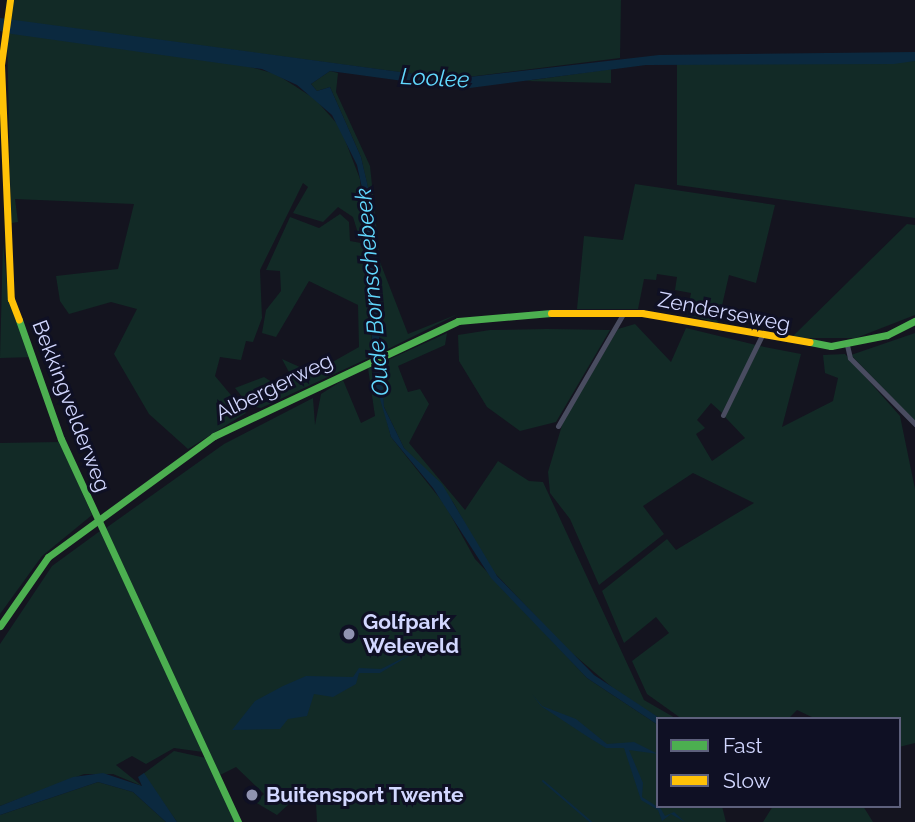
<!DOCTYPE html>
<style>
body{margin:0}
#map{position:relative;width:915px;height:822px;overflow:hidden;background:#14141f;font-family:Raleway,sans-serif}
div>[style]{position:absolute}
.green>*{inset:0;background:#122a26}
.water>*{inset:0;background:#0b293f}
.stream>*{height:2px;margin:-1px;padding:0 1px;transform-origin:1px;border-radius:1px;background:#0b293f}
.street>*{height:5px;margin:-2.5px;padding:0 2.5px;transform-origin:2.5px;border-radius:2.5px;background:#494c60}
.fast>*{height:7px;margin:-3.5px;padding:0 3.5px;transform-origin:3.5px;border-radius:3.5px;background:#4caf50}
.slow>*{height:7px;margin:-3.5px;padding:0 3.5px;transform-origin:3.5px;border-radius:3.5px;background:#ffc107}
.dots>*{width:19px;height:19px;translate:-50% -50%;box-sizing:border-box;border:4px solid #0f1024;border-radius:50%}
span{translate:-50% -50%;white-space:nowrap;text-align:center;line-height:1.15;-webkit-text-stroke:6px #0f1024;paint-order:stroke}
.street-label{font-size:21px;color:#d2d7ff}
.poi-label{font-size:21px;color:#d2d7ff;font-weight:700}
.left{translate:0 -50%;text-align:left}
.water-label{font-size:23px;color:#61d8fe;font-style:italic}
.legend{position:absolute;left:656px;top:717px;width:245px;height:91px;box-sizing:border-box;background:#0f1024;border:2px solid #5d607c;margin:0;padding:9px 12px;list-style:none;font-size:21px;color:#d2d7ff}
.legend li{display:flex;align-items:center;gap:14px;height:35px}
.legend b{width:35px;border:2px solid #5d607c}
</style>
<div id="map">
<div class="green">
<div style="clip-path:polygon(12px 0,621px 0,620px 58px,452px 79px,9px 20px)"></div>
<div style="clip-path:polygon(7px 32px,240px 64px,276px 74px,315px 99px,340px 127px,360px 179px,373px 356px,261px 408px,250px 406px,290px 374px,282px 359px,313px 373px,359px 347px,358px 305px,309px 281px,276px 337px,262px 333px,266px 310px,281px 291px,280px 271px,266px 270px,290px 217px,319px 228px,340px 214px,349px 222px,350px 241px,361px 243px,353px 217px,338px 207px,323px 222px,293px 213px,308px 187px,303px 183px,260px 270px,262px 318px,253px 342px,246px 341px,241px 360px,220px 357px,215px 376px,246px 413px,188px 449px,149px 414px,114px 354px,137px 309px,111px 302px,69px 314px,60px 301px,56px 276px,118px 269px,134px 204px,15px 199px,18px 222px,11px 223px)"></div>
<div style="clip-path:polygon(915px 61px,915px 218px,677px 185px,677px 64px)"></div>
<div style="clip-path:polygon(611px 69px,611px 83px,525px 81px,604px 70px)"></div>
<div style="clip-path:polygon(330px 71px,338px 73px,336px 92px,370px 166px,380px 262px,408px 334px,458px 314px,378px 354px,371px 201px,361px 157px,330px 87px,317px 91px,311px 84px)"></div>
<div style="clip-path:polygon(635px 184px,775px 205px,756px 283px,729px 275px,718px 323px,687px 315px,691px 293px,675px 290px,677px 277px,657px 274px,656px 280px,644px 279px,638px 309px,577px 309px,584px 236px,623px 240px)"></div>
<div style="clip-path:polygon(907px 224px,915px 225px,915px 315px,856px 338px,791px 338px)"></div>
<div style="clip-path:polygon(3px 243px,8px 295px,34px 357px,0 358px)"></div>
<div style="clip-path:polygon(635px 324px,671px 362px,686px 328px,756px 345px,722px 413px,711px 403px,697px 420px,705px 428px,696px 434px,712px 461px,745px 438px,725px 417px,760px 346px,801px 354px,782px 427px,833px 401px,838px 378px,825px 373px,823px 355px,845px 354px,900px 416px,915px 489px,915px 743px,899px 747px,899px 719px,816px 719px,797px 710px,788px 719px,682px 719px,647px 694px,632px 661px,669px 633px,656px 617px,624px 643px,602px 591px,667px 539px,676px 550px,754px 503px,693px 473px,643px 506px,664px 534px,599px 585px,570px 519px,550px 493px,548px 472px,563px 422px,618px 329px)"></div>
<div style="clip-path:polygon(490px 330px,547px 329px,610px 330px,556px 422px,520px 431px,487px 407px,459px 361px,458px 335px)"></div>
<div style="clip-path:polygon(447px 333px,445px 345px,398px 366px,408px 392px,420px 389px,429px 404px,409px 443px,465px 510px,498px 461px,529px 481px,543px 482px,644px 700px,677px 719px,661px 719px,620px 694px,566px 648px,489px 567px,453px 502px,404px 448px,384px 407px,379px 364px)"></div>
<div style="clip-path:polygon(915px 333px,915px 421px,851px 355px)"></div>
<div style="clip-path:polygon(373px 366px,391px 437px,445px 505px,475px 559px,587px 678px,658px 725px,658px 806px,722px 806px,726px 822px,317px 822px,316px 804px,302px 792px,277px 815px,255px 802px,264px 794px,236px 767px,220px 775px,106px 528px,224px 444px,313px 398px,315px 425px,321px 394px,343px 380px,361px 423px,375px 416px,368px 368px)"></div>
<div style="clip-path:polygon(264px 377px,275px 384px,248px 404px,235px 388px)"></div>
<div style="clip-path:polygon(60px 442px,92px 515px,42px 556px,0 614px,0 443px)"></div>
<div style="clip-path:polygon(100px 531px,203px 752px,174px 748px,146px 764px,132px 756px,116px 765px,142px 786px,113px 774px,84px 774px,0 806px,0 644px,52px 566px)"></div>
<div style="clip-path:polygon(174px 751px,206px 758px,236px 822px,177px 822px,143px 774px)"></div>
<div style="clip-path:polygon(98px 782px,133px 792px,166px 822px,0 822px,0 815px)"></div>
<div style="clip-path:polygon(773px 806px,863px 806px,873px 822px,763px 822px)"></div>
</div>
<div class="water">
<div style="clip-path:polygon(0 18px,452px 79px,659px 55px,915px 52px,915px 61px,894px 64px,646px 65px,462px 89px,330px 71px,311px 84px,317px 91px,330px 87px,361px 157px,371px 200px,384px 407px,404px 448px,442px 484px,497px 576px,594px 675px,661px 719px,658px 725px,587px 678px,491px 578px,433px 488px,391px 437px,374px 378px,365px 202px,357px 165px,332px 115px,297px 85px,262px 69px,12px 34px,0 31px)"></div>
<div style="clip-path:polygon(417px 651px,380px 673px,359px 673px,356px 684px,333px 697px,314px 694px,307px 716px,288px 719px,280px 729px,232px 730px,255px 701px,283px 686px,306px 676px,353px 677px,359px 668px,381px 669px)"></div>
<div style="clip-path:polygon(532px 694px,542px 706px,576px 719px,607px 744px,634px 742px,658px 754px,629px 750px,643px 783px,642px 797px,661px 809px,665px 816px,674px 812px,685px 822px,671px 814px,662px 821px,658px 810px,641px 800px,624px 748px,606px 748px,588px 737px,541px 706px)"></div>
<div style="clip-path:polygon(103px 773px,142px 786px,138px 777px,144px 773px,177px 822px,166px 822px,133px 792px,98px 782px,0 815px,0 806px,73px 777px)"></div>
</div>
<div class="stream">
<div style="left:543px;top:781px;width:63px;rotate:40.5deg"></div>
</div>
<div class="street">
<div style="left:847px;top:345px;width:13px;rotate:77deg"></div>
<div style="left:850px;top:358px;width:93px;rotate:45.4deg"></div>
<div style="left:723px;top:415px;width:87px;rotate:-64deg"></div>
<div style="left:558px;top:426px;width:129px;rotate:-59.9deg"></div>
</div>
<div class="fast">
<div style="left:19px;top:320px;width:126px;rotate:70.6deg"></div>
<div style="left:61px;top:439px;width:422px;rotate:65.2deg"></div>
<div style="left:810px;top:342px;width:21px;rotate:11deg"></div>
<div style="left:831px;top:346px;width:57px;rotate:-11.1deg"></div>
<div style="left:887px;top:335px;width:31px;rotate:-27deg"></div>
<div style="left:0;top:626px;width:84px;rotate:-55.2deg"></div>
<div style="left:48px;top:557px;width:205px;rotate:-36.1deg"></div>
<div style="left:214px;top:436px;width:270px;rotate:-25.2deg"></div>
<div style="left:458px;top:321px;width:93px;rotate:-4.9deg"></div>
</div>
<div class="slow">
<div style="left:10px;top:0;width:66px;rotate:97.9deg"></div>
<div style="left:1px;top:65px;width:234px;rotate:87.6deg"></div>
<div style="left:11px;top:299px;width:22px;rotate:69deg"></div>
<div style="left:551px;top:313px;width:91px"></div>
<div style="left:642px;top:313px;width:170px;rotate:9.8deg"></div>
</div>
<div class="dots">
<div style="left:349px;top:634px;background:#9093b1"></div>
<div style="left:252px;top:795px;background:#9093b1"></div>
</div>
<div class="street-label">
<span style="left:724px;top:312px;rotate:11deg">Zenderseweg</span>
<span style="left:274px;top:387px;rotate:-26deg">Albergerweg</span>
<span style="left:71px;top:406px;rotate:69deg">Bekkingvelderweg</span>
</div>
<div class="poi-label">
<span class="left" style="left:363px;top:634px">Golfpark<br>Weleveld</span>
<span class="left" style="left:266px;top:795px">Buitensport Twente</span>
</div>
<div class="water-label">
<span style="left:435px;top:78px;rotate:3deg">Loolee</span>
<span style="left:372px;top:292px;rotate:-95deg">Oude Bornschebeek</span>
</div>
<ul class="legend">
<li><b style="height:9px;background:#4caf50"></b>Fast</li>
<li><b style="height:9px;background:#ffc107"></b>Slow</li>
</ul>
</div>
